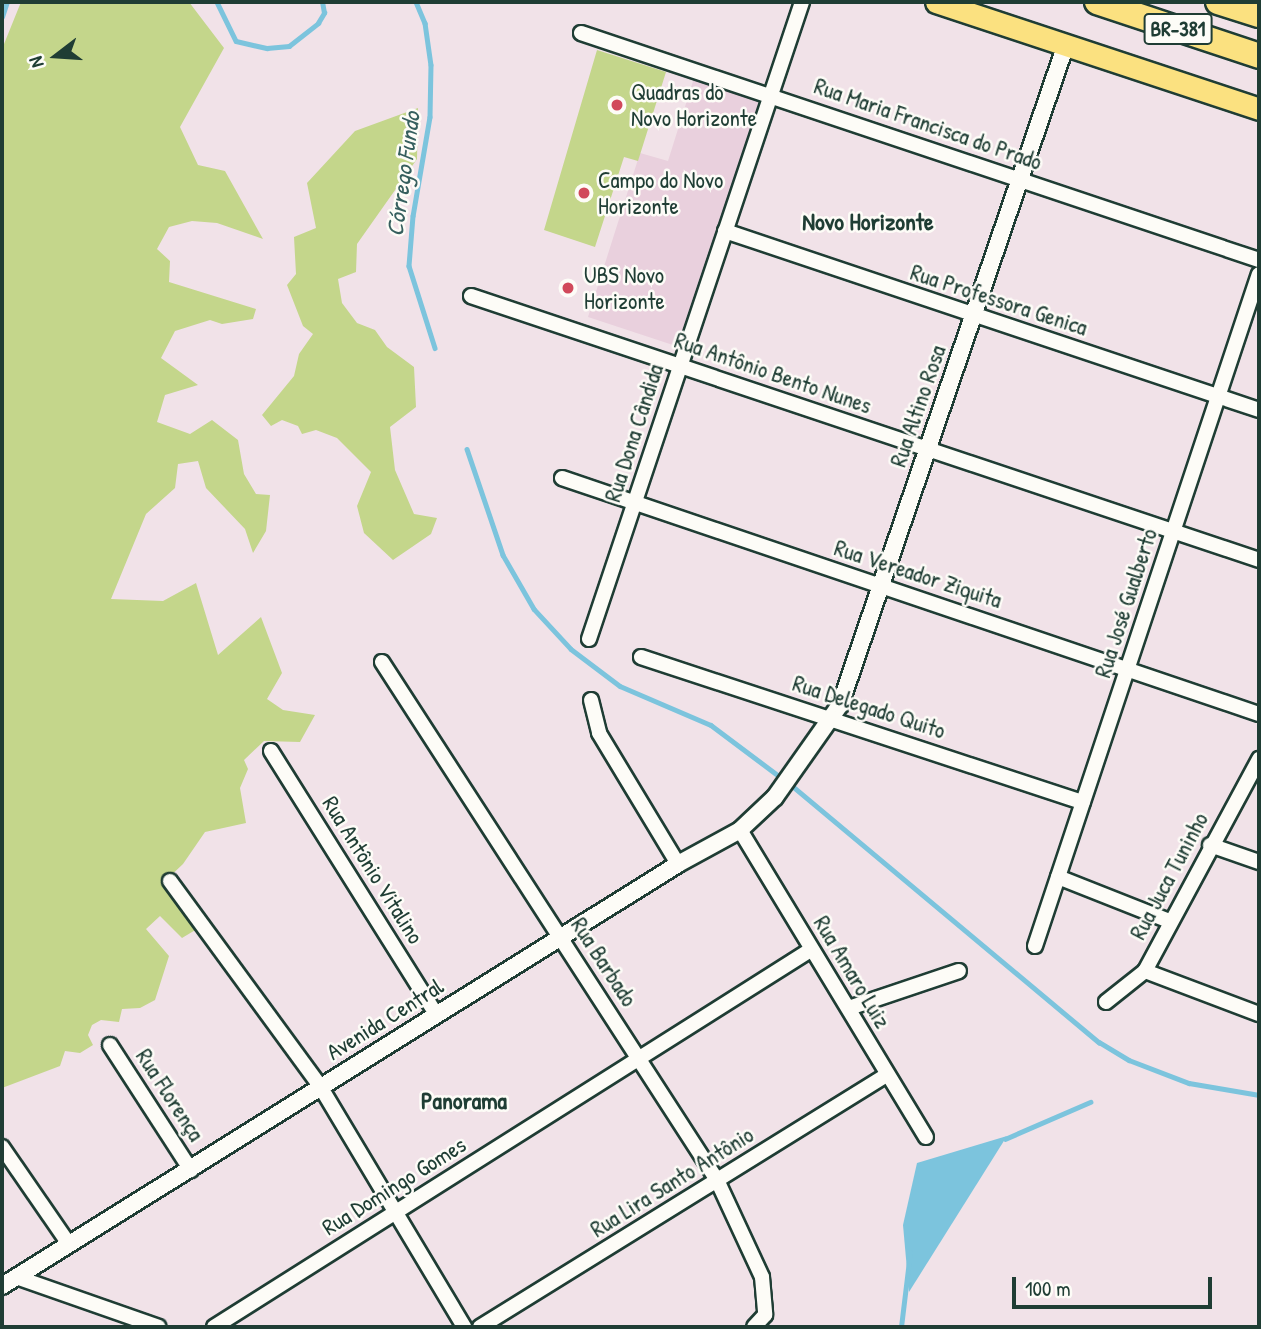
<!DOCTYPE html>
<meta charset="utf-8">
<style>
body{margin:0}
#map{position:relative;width:1261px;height:1329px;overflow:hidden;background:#f1e2e8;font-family:"Patrick Hand",sans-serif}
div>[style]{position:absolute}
.built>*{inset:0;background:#e9d0dd}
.green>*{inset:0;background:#c4d68b}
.water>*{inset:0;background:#7cc4dd}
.stream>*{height:4.5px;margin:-2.25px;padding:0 2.25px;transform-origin:2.25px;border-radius:2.25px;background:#7cc4dd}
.roads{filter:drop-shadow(2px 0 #1f3d34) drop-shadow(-2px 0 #1f3d34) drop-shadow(0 2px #1f3d34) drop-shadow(0 -2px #1f3d34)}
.minor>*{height:14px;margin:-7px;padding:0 7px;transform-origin:7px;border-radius:7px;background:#fdfcf7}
.tertiary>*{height:16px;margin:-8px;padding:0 8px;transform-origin:8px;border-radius:8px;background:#fdfcf7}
.primary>*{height:21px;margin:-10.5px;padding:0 10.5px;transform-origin:10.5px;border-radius:10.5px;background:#fbe180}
.motorway>*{height:24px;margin:-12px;padding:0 12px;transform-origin:12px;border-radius:12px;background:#fbe180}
.dots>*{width:19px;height:19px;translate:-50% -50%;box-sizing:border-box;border:4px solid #fdfcf7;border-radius:50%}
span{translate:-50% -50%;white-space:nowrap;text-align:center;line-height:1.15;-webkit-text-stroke:5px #fdfcf7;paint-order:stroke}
.shield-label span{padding:2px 5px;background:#fdfcf7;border:2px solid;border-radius:5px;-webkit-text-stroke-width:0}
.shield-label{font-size:21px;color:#1f3d34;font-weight:700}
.poi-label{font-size:23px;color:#1f3d34}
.left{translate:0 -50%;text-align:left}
.street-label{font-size:23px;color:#1f3d34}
.water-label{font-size:24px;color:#365f5e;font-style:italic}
.neighbourhood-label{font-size:24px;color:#1f3d34;font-weight:700}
.frame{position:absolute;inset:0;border:4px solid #1f3d34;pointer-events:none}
.north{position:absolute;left:21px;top:21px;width:70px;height:70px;-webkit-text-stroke:5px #fdfcf7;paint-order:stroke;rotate:253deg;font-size:19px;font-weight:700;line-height:28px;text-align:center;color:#1f3d34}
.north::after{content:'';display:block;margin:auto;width:24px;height:32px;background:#1f3d34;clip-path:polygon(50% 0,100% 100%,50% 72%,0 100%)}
.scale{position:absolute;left:1012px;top:1277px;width:200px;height:32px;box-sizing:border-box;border:4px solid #1f3d34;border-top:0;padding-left:9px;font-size:21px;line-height:24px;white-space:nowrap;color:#1f3d34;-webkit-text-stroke:5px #fdfcf7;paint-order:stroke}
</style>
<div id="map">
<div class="built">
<div style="clip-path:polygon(694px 78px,760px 99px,682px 348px,588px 317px,640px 153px,668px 161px)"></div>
</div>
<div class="green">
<div style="clip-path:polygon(21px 2px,189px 2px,224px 48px,180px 127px,198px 165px,225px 171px,263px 239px,217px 223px,192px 221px,169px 227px,157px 249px,170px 261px,169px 282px,256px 309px,253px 319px,222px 324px,210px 320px,175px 331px,161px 358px,198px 385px,165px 395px,157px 422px,190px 434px,212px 420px,238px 440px,244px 474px,256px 494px,270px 495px,266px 531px,253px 553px,245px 529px,206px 488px,198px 461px,178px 464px,175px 488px,146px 514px,111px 599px,163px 601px,196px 583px,218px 655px,261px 617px,282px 673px,267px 699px,283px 710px,315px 715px,300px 742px,264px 741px,244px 760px,248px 769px,240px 788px,246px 823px,205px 832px,183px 864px,164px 882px,197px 929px,182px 938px,160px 916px,146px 929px,169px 956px,155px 1000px,140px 1008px,122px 1009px,119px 1022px,101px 1020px,92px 1025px,88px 1035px,93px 1045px,80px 1053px,65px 1051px,60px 1066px,2px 1088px,2px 49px)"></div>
<div style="clip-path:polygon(597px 50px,666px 72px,638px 161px,624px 157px,595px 247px,544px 230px)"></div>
<div style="clip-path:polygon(418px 108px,417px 159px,357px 244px,356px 272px,338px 279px,342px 303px,357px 323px,375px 330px,387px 347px,414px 367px,416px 407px,390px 427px,395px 470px,414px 514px,437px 518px,431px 534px,393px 560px,364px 533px,357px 506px,371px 472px,337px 438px,316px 430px,302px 434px,298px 426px,282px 420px,271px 426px,262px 415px,294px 376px,299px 354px,313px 334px,303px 326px,287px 285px,296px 274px,294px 237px,316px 228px,307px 183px,355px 131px)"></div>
</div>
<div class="water">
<div style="clip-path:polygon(1007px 1136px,909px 1292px,903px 1225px,917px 1163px)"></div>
</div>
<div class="stream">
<div style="left:217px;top:2px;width:43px;rotate:64deg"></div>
<div style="left:236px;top:41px;width:32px;rotate:13deg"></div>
<div style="left:267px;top:48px;width:22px;rotate:-5deg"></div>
<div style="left:289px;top:46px;width:37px;rotate:-38deg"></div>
<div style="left:318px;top:23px;width:12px;rotate:-59deg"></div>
<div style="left:324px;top:13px;width:11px;rotate:-100deg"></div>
<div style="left:416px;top:2px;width:23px;rotate:67deg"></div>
<div style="left:425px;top:23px;width:42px;rotate:81.9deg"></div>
<div style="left:431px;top:65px;width:52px;rotate:91.1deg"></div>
<div style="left:430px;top:117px;width:100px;rotate:99.7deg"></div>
<div style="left:413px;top:216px;width:50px;rotate:94.6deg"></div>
<div style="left:409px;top:266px;width:86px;rotate:72.4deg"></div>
<div style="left:2px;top:17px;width:16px;rotate:-72deg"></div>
<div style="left:467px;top:449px;width:112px;rotate:71.2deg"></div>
<div style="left:503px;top:555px;width:62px;rotate:60.1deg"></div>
<div style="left:534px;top:609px;width:54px;rotate:47.2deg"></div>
<div style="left:571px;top:649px;width:61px;rotate:37.1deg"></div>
<div style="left:620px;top:686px;width:99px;rotate:23.2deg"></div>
<div style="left:711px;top:725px;width:90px;rotate:36.9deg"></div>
<div style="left:790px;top:784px;width:403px;rotate:39.9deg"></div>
<div style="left:1099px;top:1042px;width:35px;rotate:31deg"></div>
<div style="left:1129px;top:1060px;width:64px;rotate:21deg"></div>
<div style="left:1189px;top:1083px;width:71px;rotate:9.7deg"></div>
<div style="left:1005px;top:1139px;width:93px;rotate:-23.5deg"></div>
<div style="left:901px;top:1327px;width:75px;rotate:-83.1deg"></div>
</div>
<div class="roads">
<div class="minor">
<div style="left:581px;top:33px;width:715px;rotate:18.51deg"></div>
<div style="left:725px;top:231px;width:563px;rotate:18.53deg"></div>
<div style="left:471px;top:296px;width:831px;rotate:18.52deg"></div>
<div style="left:562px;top:478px;width:736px;rotate:18.71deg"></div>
<div style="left:589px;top:639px;width:672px;rotate:-71.51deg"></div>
<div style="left:641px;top:657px;width:465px;rotate:18.2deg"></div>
<div style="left:382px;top:662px;width:617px;rotate:57.11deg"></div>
<div style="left:717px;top:1180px;width:107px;rotate:65.1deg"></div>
<div style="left:762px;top:1277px;width:38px;rotate:85deg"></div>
<div style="left:765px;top:1315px;width:16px;rotate:133deg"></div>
<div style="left:591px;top:700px;width:34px;rotate:76deg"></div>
<div style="left:599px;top:733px;width:153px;rotate:58.9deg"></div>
<div style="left:271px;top:751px;width:310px;rotate:57.9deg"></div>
<div style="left:740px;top:830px;width:359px;rotate:58.8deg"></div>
<div style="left:1210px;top:845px;width:52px;rotate:19.1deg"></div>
<div style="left:1058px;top:877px;width:119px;rotate:21.6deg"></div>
<div style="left:170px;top:881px;width:254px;rotate:53.8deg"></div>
<div style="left:320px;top:1086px;width:281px;rotate:59.1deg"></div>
<div style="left:1035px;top:946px;width:708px;rotate:-71.57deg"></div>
<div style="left:1145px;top:971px;width:122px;rotate:20.7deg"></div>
<div style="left:1106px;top:1002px;width:50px;rotate:-38.5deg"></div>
<div style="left:1145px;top:971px;width:241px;rotate:-61.7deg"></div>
<div style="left:849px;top:1008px;width:116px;rotate:-18.6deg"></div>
<div style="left:110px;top:1045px;width:149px;rotate:57.1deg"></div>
<div style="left:2px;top:1147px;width:118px;rotate:55.4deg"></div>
<div style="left:16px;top:1277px;width:151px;rotate:19.3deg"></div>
<div style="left:214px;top:1327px;width:707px;rotate:-32.3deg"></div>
<div style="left:480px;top:1327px;width:479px;rotate:-31.8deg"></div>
</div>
<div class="tertiary">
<div style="left:2px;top:1286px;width:797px;rotate:-31.97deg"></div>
<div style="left:678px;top:864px;width:71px;rotate:-28.7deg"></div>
<div style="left:740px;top:830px;width:48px;rotate:-43.3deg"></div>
<div style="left:775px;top:797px;width:113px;rotate:-54.8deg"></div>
<div style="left:840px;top:705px;width:699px;rotate:-71.12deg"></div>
</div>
<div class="primary">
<div style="left:936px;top:2px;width:340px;rotate:18.3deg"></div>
</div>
<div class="motorway">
<div style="left:1097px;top:2px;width:171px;rotate:18.4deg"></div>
<div style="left:1218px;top:2px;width:43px;rotate:17.6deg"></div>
</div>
</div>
<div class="dots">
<div style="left:617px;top:105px;background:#d1495b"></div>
<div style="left:584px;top:193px;background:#d1495b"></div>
<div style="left:568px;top:288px;background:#d1495b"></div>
</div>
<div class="shield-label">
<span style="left:1178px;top:29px">BR-381</span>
</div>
<div class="poi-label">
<span class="left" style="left:631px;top:105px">Quadras do<br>Novo Horizonte</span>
<span class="left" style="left:598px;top:193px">Campo do Novo<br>Horizonte</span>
<span class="left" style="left:584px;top:288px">UBS Novo<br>Horizonte</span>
</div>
<div class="street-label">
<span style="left:928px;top:124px;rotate:19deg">Rua Maria Francisca do Prado</span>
<span style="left:999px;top:300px;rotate:18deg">Rua Professora Genica</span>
<span style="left:773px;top:373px;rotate:19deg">Rua Antônio Bento Nunes</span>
<span style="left:918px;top:406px;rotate:-71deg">Rua Altino Rosa</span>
<span style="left:634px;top:433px;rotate:-72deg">Rua Dona Cândida</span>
<span style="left:918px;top:574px;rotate:18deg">Rua Vereador Ziquita</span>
<span style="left:1126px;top:603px;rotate:-72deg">Rua José Gualberto</span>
<span style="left:869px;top:707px;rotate:18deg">Rua Delegado Quito</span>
<span style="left:373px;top:870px;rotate:58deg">Rua Antônio Vitalino</span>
<span style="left:1169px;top:876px;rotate:-62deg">Rua Juca Tuninho</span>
<span style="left:604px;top:962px;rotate:57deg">Rua Barbado</span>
<span style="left:852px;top:972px;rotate:59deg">Rua Amaro Luiz</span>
<span style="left:385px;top:1019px;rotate:-32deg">Avenida Central</span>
<span style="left:170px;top:1095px;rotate:57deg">Rua Florença</span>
<span style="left:672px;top:1182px;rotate:-32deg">Rua Lira Santo Antônio</span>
<span style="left:394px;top:1186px;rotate:-32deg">Rua Domingo Gomes</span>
</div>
<div class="water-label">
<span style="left:403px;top:174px;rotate:-82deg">Córrego Fundo</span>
</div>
<div class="neighbourhood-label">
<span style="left:868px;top:222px">Novo Horizonte</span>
<span style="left:464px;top:1101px">Panorama</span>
</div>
<div class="frame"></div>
<div class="north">N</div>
<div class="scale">100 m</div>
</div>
